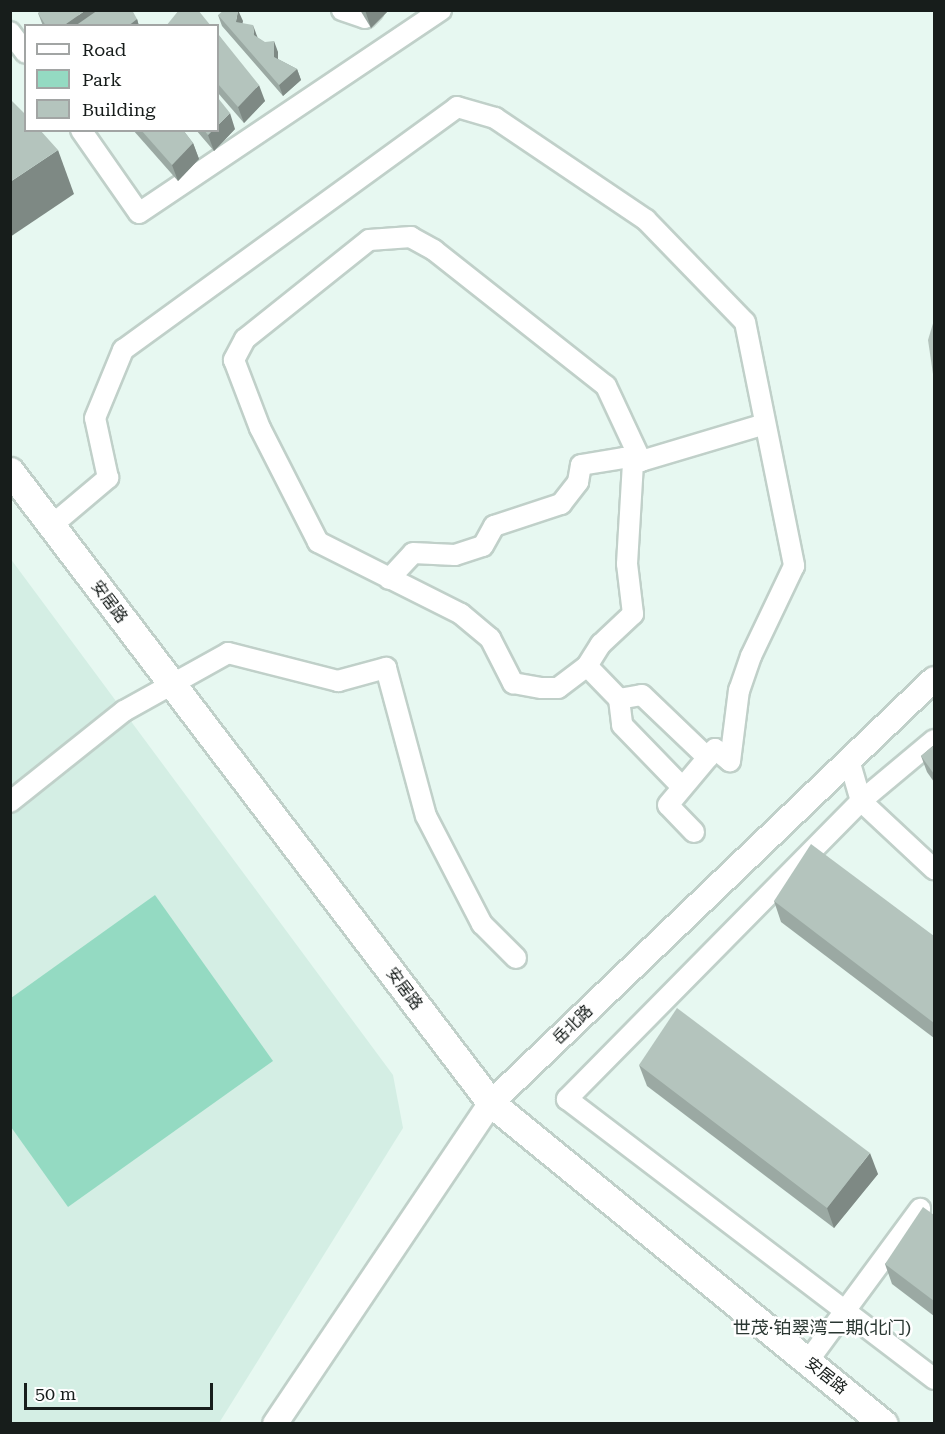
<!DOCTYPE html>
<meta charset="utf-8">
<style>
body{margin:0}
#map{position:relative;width:945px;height:1434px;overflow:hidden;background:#e7f8f1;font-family:"Roboto Serif","Noto Sans SC",serif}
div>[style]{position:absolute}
.built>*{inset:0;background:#d4eee4}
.green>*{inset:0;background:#94dac2}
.roads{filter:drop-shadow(2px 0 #c0d0c9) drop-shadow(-2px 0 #c0d0c9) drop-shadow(0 2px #c0d0c9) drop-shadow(0 -2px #c0d0c9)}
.minor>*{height:20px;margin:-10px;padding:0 10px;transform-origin:10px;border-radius:10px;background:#fff}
.tertiary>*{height:24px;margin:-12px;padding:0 12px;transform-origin:12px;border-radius:12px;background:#fff}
.secondary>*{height:27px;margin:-13.5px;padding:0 13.5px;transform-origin:13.5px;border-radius:13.5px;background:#fff}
.wall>*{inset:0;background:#9ba9a3}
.shaded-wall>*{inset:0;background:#7e8984}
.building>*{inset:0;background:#b4c4bd}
span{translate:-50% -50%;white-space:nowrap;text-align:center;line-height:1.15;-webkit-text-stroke:5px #fff;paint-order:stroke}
.street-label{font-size:16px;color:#171d1b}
.neighbourhood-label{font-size:18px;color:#2a3732}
.frame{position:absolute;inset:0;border:12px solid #171d1b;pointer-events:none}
.legend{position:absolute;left:24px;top:24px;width:195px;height:108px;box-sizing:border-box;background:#fff;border:2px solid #a2a5a4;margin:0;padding:8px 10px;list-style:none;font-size:18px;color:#171d1b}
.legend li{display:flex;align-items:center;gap:12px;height:30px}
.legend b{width:30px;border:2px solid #a2a5a4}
.scale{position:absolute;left:24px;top:1383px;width:189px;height:27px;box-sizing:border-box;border:3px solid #171d1b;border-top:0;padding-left:8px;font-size:18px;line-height:21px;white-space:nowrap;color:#171d1b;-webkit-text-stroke:4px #fff;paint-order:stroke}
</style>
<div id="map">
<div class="built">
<div style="clip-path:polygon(10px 558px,393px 1075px,403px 1128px,219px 1423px,11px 1423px)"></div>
</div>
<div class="green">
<div style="clip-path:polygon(155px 895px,273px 1061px,68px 1207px,11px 1127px,11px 998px)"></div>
</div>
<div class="roads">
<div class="minor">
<div style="left:342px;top:10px;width:24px;rotate:19deg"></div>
<div style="left:365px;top:18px;width:11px;rotate:-45deg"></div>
<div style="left:10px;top:32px;width:26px;rotate:53deg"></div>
<div style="left:81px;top:130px;width:101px;rotate:55.1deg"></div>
<div style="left:139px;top:213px;width:364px;rotate:-33.9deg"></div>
<div style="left:641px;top:461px;width:83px;rotate:-115deg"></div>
<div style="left:606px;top:386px;width:219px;rotate:-141.7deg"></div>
<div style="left:434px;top:250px;width:26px;rotate:-151deg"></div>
<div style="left:411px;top:237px;width:42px;rotate:175.9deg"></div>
<div style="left:369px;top:240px;width:159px;rotate:141.4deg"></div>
<div style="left:245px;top:339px;width:24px;rotate:118deg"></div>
<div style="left:234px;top:360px;width:73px;rotate:69.1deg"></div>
<div style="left:260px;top:428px;width:128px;rotate:63deg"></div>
<div style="left:318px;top:542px;width:160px;rotate:26.7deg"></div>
<div style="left:461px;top:614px;width:38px;rotate:40deg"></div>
<div style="left:490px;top:638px;width:51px;rotate:62.9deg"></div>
<div style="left:513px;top:683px;width:29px;rotate:10deg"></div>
<div style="left:542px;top:688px;width:16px"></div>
<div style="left:558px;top:688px;width:36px;rotate:-37deg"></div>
<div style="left:587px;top:666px;width:26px;rotate:-58deg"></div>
<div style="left:601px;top:644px;width:44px;rotate:-43.2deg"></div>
<div style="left:633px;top:614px;width:50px;rotate:-96.8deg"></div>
<div style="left:627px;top:564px;width:101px;rotate:-86.6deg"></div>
<div style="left:633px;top:463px;width:8px;rotate:-14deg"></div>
<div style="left:641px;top:461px;width:129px;rotate:-16.6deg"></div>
<div style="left:51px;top:526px;width:75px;rotate:-40.1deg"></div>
<div style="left:108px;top:478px;width:61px;rotate:-102.2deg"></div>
<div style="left:95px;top:418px;width:74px;rotate:-67.6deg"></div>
<div style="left:123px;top:350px;width:413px;rotate:-36deg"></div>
<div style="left:457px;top:107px;width:40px;rotate:16deg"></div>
<div style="left:495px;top:118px;width:182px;rotate:34deg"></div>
<div style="left:646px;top:220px;width:142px;rotate:45.9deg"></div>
<div style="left:745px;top:322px;width:249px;rotate:78.6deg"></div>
<div style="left:794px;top:566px;width:100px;rotate:115.5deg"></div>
<div style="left:751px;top:656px;width:36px;rotate:109deg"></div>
<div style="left:739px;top:690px;width:72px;rotate:97.2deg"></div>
<div style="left:389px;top:579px;width:35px;rotate:-47deg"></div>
<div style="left:413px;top:553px;width:42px;rotate:2.7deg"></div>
<div style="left:455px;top:555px;width:29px;rotate:-18deg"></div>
<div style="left:483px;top:546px;width:23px;rotate:-61deg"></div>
<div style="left:494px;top:526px;width:71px;rotate:-18.2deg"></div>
<div style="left:561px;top:504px;width:28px;rotate:-52deg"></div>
<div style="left:578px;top:482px;width:17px;rotate:-80deg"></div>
<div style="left:581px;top:465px;width:44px;rotate:-9.2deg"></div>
<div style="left:624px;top:458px;width:17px;rotate:10deg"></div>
<div style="left:587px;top:666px;width:46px;rotate:45.9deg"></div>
<div style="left:619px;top:699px;width:26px;rotate:83deg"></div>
<div style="left:622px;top:725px;width:86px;rotate:45.9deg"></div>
<div style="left:619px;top:699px;width:23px;rotate:-10deg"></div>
<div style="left:642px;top:695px;width:91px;rotate:43.7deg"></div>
<div style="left:934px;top:740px;width:95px;rotate:140.1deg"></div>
<div style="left:861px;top:801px;width:419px;rotate:134.6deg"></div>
<div style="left:567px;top:1099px;width:462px;rotate:37.3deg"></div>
<div style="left:849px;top:760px;width:43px;rotate:73.7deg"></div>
<div style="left:861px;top:801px;width:100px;rotate:43deg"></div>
<div style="left:10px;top:802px;width:146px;rotate:-38.6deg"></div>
<div style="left:124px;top:711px;width:119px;rotate:-29.1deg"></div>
<div style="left:228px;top:653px;width:114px;rotate:14.3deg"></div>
<div style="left:338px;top:681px;width:50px;rotate:-15.2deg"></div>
<div style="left:386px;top:668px;width:153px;rotate:74.9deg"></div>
<div style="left:426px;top:816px;width:122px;rotate:62.6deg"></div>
<div style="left:482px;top:924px;width:48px;rotate:45deg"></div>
<div style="left:694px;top:832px;width:37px;rotate:-134deg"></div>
<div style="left:668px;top:805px;width:73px;rotate:-50deg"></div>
<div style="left:715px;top:749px;width:19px;rotate:39deg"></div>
<div style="left:808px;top:1361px;width:189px;rotate:-53.6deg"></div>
</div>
<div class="tertiary">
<div style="left:275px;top:1424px;width:387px;rotate:-56.1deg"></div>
<div style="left:491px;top:1103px;width:613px;rotate:-43.74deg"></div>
</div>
<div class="secondary">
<div style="left:10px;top:471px;width:794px;rotate:52.73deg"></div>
<div style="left:491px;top:1103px;width:507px;rotate:39.24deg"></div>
</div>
</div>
<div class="wall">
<div style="clip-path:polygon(360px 10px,389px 10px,371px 28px)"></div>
<div style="clip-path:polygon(38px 13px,137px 19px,139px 26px,43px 26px)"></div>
<div style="clip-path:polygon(218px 15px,243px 21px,242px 23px,257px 36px,258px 38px,278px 52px,278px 59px,297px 69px,301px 80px,283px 96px,222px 26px)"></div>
<div style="clip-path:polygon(218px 34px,265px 101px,244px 123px,218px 93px)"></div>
<div style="clip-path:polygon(235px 129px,214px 151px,196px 130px,218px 130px)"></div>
<div style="clip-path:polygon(133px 130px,183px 130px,193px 143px,199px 159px,178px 181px)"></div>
<div style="clip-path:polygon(934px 745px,934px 782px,927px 772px,921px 756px)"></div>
<div style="clip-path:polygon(774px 901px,934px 936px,934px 1038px,781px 922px)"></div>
<div style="clip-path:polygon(639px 1065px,878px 1174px,834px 1228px,647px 1086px)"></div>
<div style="clip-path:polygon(934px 1215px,934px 1316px,892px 1284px,885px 1264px)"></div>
</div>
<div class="shaded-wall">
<div style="clip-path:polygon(86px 10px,107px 10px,84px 26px,63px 26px)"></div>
<div style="clip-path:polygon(238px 10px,243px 21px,240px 33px,236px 22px)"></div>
<div style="clip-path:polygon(365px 10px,389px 10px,371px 28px)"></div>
<div style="clip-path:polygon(137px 19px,139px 26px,128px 26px)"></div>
<div style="clip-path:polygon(253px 25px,257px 36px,258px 46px,254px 35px)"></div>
<div style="clip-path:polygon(274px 41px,278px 52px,278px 68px,274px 57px)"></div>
<div style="clip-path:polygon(297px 69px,301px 80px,283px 96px,279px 85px)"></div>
<div style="clip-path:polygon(259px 85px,265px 101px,244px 123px,238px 107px)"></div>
<div style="clip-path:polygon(230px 113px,235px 129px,214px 151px,208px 135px,213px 130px,218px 130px,218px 125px)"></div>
<div style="clip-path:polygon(193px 143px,199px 159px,178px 181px,172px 165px)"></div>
<div style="clip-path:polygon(58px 150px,74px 194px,10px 237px,10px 182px)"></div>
<div style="clip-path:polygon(870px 1153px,878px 1174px,834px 1228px,827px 1208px)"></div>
</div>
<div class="building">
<div style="clip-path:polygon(41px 10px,86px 10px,63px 26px,46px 26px,38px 13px)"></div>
<div style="clip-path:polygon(98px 10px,132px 10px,137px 19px,128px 26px,75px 26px)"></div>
<div style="clip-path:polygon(179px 10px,198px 10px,211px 26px,166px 26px)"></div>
<div style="clip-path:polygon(224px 10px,238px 10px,236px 22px,253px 25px,254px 35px,265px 42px,274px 41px,274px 57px,297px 69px,279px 85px,218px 15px)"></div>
<div style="clip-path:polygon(218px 34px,259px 85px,238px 107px,218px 84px)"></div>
<div style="clip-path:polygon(218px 98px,230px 113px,218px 125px)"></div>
<div style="clip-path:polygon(10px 99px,26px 115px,26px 130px,40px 130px,58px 150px,10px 182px)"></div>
<div style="clip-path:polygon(141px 130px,183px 130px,193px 143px,172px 165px)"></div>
<div style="clip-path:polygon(204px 130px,213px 130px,208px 135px)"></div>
<div style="clip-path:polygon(934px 320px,934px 381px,928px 340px)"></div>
<div style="clip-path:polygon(934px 745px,934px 774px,921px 756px)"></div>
<div style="clip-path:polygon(811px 844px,934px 936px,934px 1023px,774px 901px)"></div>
<div style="clip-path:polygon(677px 1008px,870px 1153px,827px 1208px,639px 1065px)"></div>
<div style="clip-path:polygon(923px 1207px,934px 1215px,934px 1301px,885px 1264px)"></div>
</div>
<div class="street-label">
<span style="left:109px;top:602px;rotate:53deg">安居路</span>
<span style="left:404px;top:989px;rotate:53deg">安居路</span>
<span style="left:573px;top:1025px;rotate:-44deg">岳北路</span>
<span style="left:826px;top:1376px;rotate:39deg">安居路</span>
</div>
<div class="neighbourhood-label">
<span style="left:822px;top:1328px">世茂·铂翠湾二期(北门)</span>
</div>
<div class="frame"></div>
<ul class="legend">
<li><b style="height:8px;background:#fff"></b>Road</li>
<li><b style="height:16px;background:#94dac2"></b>Park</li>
<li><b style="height:16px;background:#b4c4bd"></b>Building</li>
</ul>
<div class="scale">50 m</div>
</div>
